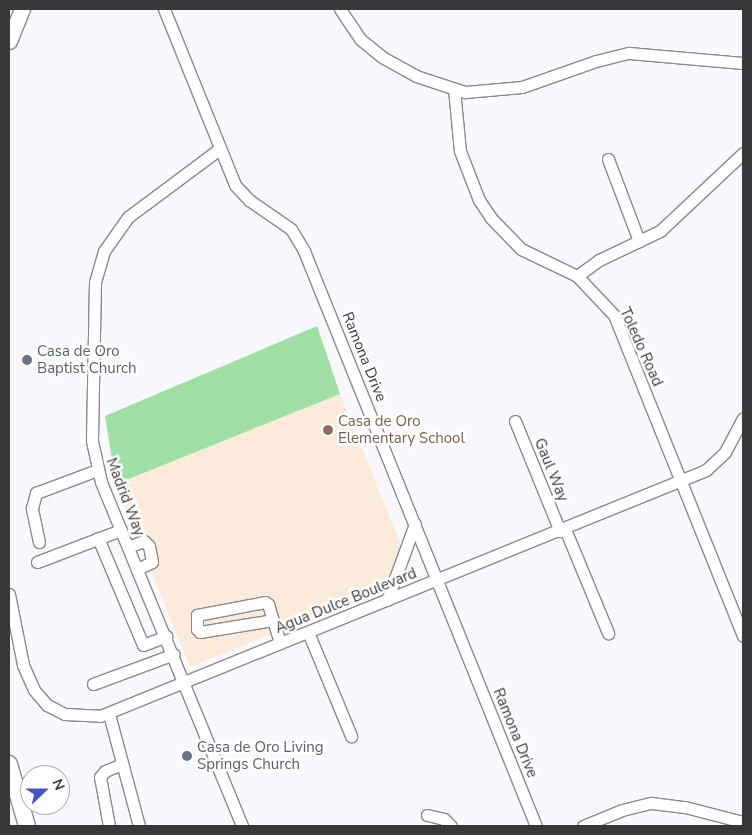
<!DOCTYPE html>
<html>
<head>
<meta charset="utf-8">
<style>
	body { margin:0 }
	#map { position:relative; width:752px; height:835px; overflow:hidden; background:#f8f8fe; font-family:"Nunito Sans",sans-serif }
	div>[style] { position:absolute }
	[style*='--x'] { left:calc(var(--x)*1px); top:calc(var(--y)*1px); width:calc(var(--w)*1px); rotate:calc(var(--a)*1deg) }
	.education>* { inset:0; background:#fcebda }
	.green>* { inset:0; background:#a0e0a5 }
	.roads { filter:drop-shadow(1px 0 #89898f) drop-shadow(-1px 0 #89898f) drop-shadow(0 1px #89898f) drop-shadow(0 -1px #89898f) }
	.minor>* { height:11px; margin:-5.5px; padding:0 5.5px; transform-origin:5.5px; border-radius:5.5px; background:#fff }
	.major>* { height:15px; margin:-7.5px; padding:0 7.5px; transform-origin:7.5px; border-radius:7.5px; background:#fff }
	.highway>* { height:16px; margin:-8px; padding:0 8px; transform-origin:8px; border-radius:8px; background:#fff }
	.dots>* { width:14px; height:14px; translate:-50% -50%; box-sizing:border-box; border:2px solid #fff; border-radius:50% }
	span { translate:-50% -50%; white-space:nowrap; text-align:center; line-height:1.15; -webkit-text-stroke:5px #fff; paint-order:stroke }
	.street-label { font-size:15px; color:#38373a }
	.worship-label { font-size:15px; color:#5b616d }
	.left { translate:0 -50%; text-align:left }
	.education-label { font-size:15px; color:#785e54 }
	.frame { position:absolute; inset:0; border:10px solid #38373a; pointer-events:none }
	.north { position:absolute; left:20px; top:765px; width:50px; height:50px; box-sizing:border-box; background:#fff; border:1px solid #afafb0; border-radius:50%; rotate:68deg; font-size:14px; font-weight:700; line-height:20px; text-align:center; color:#38373a }
	.north::after { content:''; display:block; margin:auto; width:18px; height:22px; background:#4951c6; clip-path:polygon(50% 0,100% 100%,50% 72%,0 100%) }
</style>
</head>
<body>
<div id="map">
	<div class="education">
		<i style="clip-path:polygon(340px 394px,407px 560px,401px 582px,190px 667px,116px 484px)"></i>
	</div>
	<div class="green">
		<i style="clip-path:polygon(317px 326px,340px 394px,116px 484px,105px 416px)"></i>
	</div>
	<div class="roads">
		<div class="minor">
			<i style="--x:164;--y:9;--w:190;--a:68"></i>
			<i style="--x:235;--y:185;--w:21;--a:47"></i>
			<i style="--x:249;--y:200;--w:51;--a:34.6"></i>
			<i style="--x:291;--y:229;--w:26;--a:59"></i>
			<i style="--x:304;--y:251;--w:620;--a:68.03"></i>
			<i style="--x:340;--y:9;--w:36;--a:56"></i>
			<i style="--x:360;--y:39;--w:28;--a:39"></i>
			<i style="--x:382;--y:57;--w:39;--a:29"></i>
			<i style="--x:416;--y:76;--w:52;--a:18.1"></i>
			<i style="--x:465;--y:92;--w:57;--a:-5"></i>
			<i style="--x:522;--y:87;--w:78;--a:-19.4"></i>
			<i style="--x:596;--y:61;--w:34;--a:-14"></i>
			<i style="--x:629;--y:53;--w:114;--a:5"></i>
			<i style="--x:454;--y:89;--w:62;--a:84.5"></i>
			<i style="--x:460;--y:151;--w:53;--a:68.8"></i>
			<i style="--x:479;--y:200;--w:22;--a:56"></i>
			<i style="--x:491;--y:218;--w:43;--a:45.9"></i>
			<i style="--x:521;--y:249;--w:62;--a:25.7"></i>
			<i style="--x:577;--y:276;--w:54;--a:46.5"></i>
			<i style="--x:614;--y:315;--w:346;--a:68.1"></i>
			<i style="--x:218;--y:150;--w:112;--a:143.3"></i>
			<i style="--x:128;--y:217;--w:42;--a:125.2"></i>
			<i style="--x:104;--y:251;--w:32;--a:106"></i>
			<i style="--x:95;--y:282;--w:159;--a:91.1"></i>
			<i style="--x:92;--y:441;--w:42;--a:77.6"></i>
			<i style="--x:101;--y:482;--w:372;--a:67.7"></i>
			<i style="--x:608;--y:159;--w:88;--a:69.3"></i>
			<i style="--x:577;--y:276;--w:27;--a:-36"></i>
			<i style="--x:599;--y:260;--w:68;--a:-25.4"></i>
			<i style="--x:660;--y:231;--w:114;--a:-43.2"></i>
			<i style="--x:515;--y:421;--w:119;--a:67.8"></i>
			<i style="--x:565;--y:529;--w:113;--a:67.5"></i>
			<i style="--x:98;--y:538;--w:116;--a:67.2"></i>
			<i style="--x:143;--y:645;--w:25;--a:-21"></i>
			<i style="--x:39;--y:542;--w:35;--a:-102"></i>
			<i style="--x:32;--y:508;--w:16;--a:-75"></i>
			<i style="--x:36;--y:493;--w:65;--a:-20.7"></i>
			<i style="--x:128;--y:547;--w:17;--a:-21"></i>
			<i style="--x:144;--y:541;--w:7;--a:45"></i>
			<i style="--x:149;--y:546;--w:16;--a:79"></i>
			<i style="--x:152;--y:562;--w:17;--a:155"></i>
			<i style="--x:37;--y:562;--w:90;--a:-20.9"></i>
			<i style="--x:9;--y:594;--w:72;--a:78.8"></i>
			<i style="--x:23;--y:665;--w:27;--a:66"></i>
			<i style="--x:34;--y:690;--w:20;--a:49"></i>
			<i style="--x:47;--y:705;--w:20;--a:27"></i>
			<i style="--x:65;--y:714;--w:35;--a:3"></i>
			<i style="--x:100;--y:716;--w:654;--a:-22.09"></i>
			<i style="--x:706;--y:470;--w:26;--a:-43"></i>
			<i style="--x:725;--y:452;--w:38;--a:-62"></i>
			<i style="--x:387;--y:600;--w:81;--a:-69.8"></i>
			<i style="--x:265;--y:602;--w:4;--a:34"></i>
			<i style="--x:268;--y:604;--w:17;--a:73"></i>
			<i style="--x:273;--y:620;--w:74;--a:170.7"></i>
			<i style="--x:200;--y:632;--w:4;--a:-135"></i>
			<i style="--x:197;--y:629;--w:14;--a:-90"></i>
			<i style="--x:197;--y:615;--w:69;--a:-10.8"></i>
			<i style="--x:273;--y:620;--w:24;--a:73"></i>
			<i style="--x:308;--y:632;--w:113;--a:67.5"></i>
			<i style="--x:93;--y:684;--w:86;--a:-20.3"></i>
			<i style="--x:109;--y:714;--w:116;--a:75"></i>
			<i style="--x:427;--y:815;--w:17;--a:13"></i>
			<i style="--x:444;--y:819;--w:10;--a:45"></i>
			<i style="--x:109;--y:826;--w:50;--a:-100.4"></i>
			<i style="--x:100;--y:777;--w:8;--a:-50"></i>
			<i style="--x:105;--y:771;--w:18;--a:-22"></i>
			<i style="--x:583;--y:826;--w:42;--a:-22.3"></i>
			<i style="--x:622;--y:810;--w:30;--a:-14"></i>
			<i style="--x:651;--y:803;--w:34;--a:7"></i>
			<i style="--x:685;--y:807;--w:60;--a:14.5"></i>
		</div>
		<div class="major">
			<i style="--x:9;--y:41;--w:35;--a:-68"></i>
		</div>
		<div class="highway">
			<i style="--x:9;--y:764;--w:65;--a:73.8"></i>
		</div>
	</div>
	<div class="dots">
		<i style="left:27px;top:360px;background:#6b7280"></i>
		<i style="left:328px;top:430px;background:#8d6e63"></i>
		<i style="left:187px;top:756px;background:#6b7280"></i>
	</div>
	<div class="street-label">
		<span style="left:641px;top:347px;rotate:66deg">Toledo Road</span>
		<span style="left:364px;top:357px;rotate:68deg">Ramona Drive</span>
		<span style="left:551px;top:470px;rotate:68deg">Gaul Way</span>
		<span style="left:125px;top:497px;rotate:69deg">Madrid Way</span>
		<span style="left:346px;top:601px;rotate:-22deg">Agua Dulce Boulevard</span>
		<span style="left:515px;top:733px;rotate:68deg">Ramona Drive</span>
	</div>
	<div class="worship-label">
		<span class="left" style="left:37px;top:360px">Casa de Oro<br>Baptist Church</span>
		<span class="left" style="left:197px;top:756px">Casa de Oro Living<br>Springs Church</span>
	</div>
	<div class="education-label">
		<span class="left" style="left:338px;top:430px">Casa de Oro<br>Elementary School</span>
	</div>
	<div class="frame"></div>
	<div class="north">N</div>
</div>
</body>
</html>
